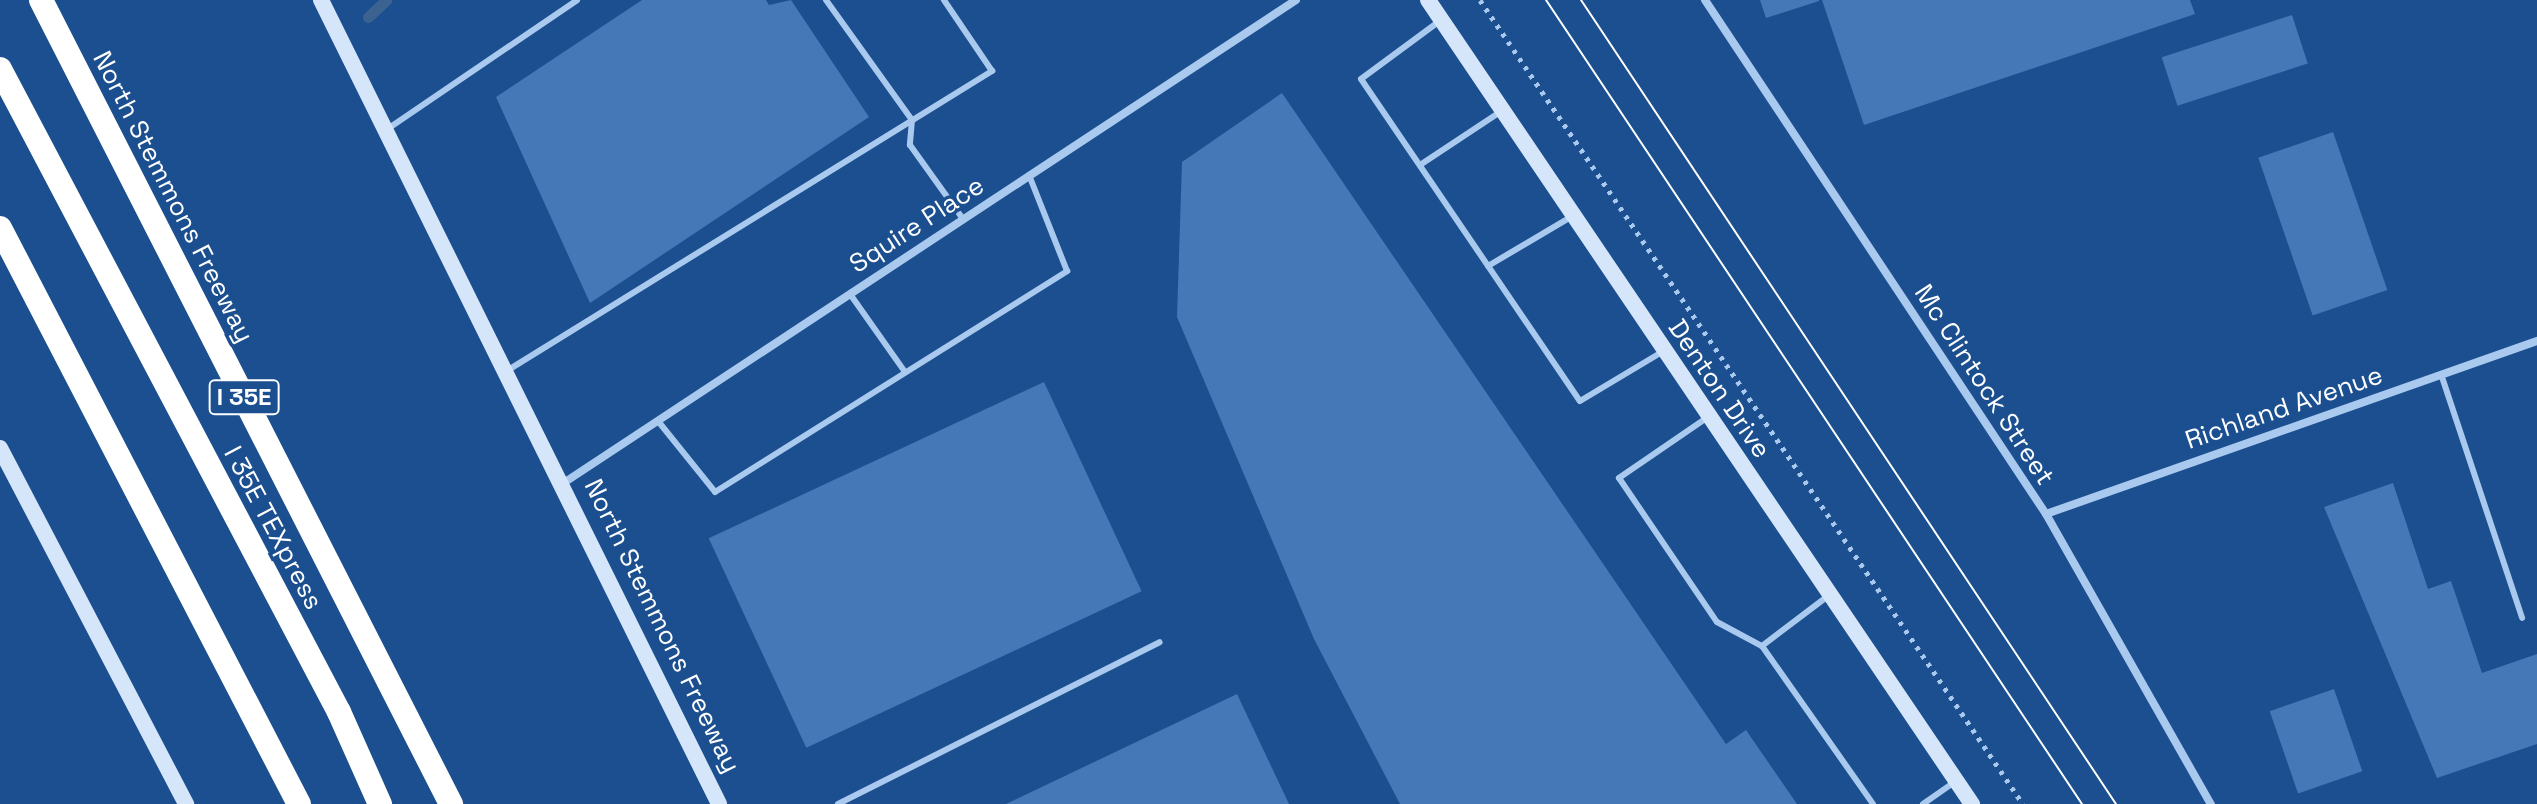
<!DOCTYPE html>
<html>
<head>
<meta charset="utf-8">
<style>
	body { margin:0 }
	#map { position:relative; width:2537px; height:804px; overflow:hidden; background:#1b4f8f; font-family:"Space Grotesk",sans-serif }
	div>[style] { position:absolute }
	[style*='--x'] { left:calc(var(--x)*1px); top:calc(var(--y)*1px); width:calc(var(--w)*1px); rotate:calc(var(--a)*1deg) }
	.stream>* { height:11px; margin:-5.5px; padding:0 5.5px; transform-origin:5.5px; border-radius:5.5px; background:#3c6290 }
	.building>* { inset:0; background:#4478b7; transform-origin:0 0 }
	.path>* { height:5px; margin-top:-2.5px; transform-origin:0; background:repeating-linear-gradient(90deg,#a9c9ee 0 4px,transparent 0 10px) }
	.lane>* { height:6px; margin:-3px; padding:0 3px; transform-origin:3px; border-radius:3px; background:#a9c9ee }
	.street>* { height:8px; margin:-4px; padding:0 4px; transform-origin:4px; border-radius:4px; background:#a9c9ee }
	.secondary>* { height:16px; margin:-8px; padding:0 8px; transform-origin:8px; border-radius:8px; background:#d6e6fa }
	.highway>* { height:24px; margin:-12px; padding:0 12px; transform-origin:12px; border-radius:12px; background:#fff }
	.tram>* { height:2px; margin:-1px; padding:0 1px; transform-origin:1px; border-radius:1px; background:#fff }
	span { translate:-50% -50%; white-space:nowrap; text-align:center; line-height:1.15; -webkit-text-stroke:7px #1b4f8f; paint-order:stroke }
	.shield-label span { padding:2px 6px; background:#1b4f8f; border:2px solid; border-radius:6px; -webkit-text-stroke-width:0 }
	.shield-label { font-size:24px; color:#fff; font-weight:700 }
	.street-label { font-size:26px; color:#fff }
</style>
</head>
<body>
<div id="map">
	<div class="stream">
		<i style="--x:368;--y:17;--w:25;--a:-43"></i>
	</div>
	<div class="building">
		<i style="clip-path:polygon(642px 0,766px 0,769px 5px,791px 0,869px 117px,590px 303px,496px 97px)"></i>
		<i style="clip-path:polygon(1760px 0,1819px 0,1819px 1px,1766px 18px)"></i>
		<i style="clip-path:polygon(1822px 0,2190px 0,2195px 14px,1864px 125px)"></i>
		<i style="left:2292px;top:15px;width:51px;height:137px;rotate:72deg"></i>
		<i style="clip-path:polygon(1282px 93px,1726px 744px,1746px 730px,1797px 804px,1400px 804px,1314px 639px,1177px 317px,1182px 162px)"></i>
		<i style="left:2333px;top:132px;width:167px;height:79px;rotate:71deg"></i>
		<i style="left:1044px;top:382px;width:231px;height:370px;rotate:65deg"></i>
		<i style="clip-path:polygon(2393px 483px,2428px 589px,2451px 581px,2482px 673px,2537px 654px,2537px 744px,2437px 778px,2324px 507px)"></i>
		<i style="left:2334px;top:689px;width:87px;height:68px;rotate:71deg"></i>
		<i style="clip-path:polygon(1237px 694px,1289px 804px,1006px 804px)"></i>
	</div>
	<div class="path">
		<i style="--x:1480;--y:0;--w:970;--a:55.97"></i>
	</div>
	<div class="lane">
		<i style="--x:826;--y:0;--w:148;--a:54.4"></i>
		<i style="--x:912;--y:120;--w:25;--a:95"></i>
		<i style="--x:910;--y:145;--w:91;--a:54.4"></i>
		<i style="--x:1441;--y:20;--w:99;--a:143.6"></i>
		<i style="--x:1361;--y:79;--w:389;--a:55.8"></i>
		<i style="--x:1580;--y:401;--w:96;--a:-30.9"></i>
		<i style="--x:386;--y:130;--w:231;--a:-34.2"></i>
		<i style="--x:1420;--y:165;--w:96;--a:-33.5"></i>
		<i style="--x:1488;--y:266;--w:96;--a:-30.6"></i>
		<i style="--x:850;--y:294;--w:95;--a:54.8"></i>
		<i style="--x:505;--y:372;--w:573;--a:-31.72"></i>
		<i style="--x:992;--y:71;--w:86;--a:-124.1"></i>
		<i style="--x:2441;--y:374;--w:257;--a:71.6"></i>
		<i style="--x:1708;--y:417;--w:108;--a:145.6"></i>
		<i style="--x:1619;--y:478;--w:174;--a:55.8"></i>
		<i style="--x:1717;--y:622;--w:51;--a:28.1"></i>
		<i style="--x:658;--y:421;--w:91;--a:51.2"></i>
		<i style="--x:715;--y:492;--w:416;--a:-32.1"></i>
		<i style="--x:1067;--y:271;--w:103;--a:-111.6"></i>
		<i style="--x:1828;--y:596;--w:83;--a:142.9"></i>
		<i style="--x:1762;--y:646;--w:193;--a:54.9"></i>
		<i style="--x:838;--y:804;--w:360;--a:-26.7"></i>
		<i style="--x:1923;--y:804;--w:40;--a:-34.9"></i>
	</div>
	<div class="street">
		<i style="--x:1705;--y:0;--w:617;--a:56.44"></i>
		<i style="--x:2046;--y:514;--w:334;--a:60.4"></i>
		<i style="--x:562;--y:484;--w:879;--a:-33.4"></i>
		<i style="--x:2046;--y:514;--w:521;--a:-19.41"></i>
	</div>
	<div class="secondary">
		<i style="--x:321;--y:0;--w:897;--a:63.66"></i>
		<i style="--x:1428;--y:0;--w:971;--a:55.92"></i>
		<i style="--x:0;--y:448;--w:402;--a:62.4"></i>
	</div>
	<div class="highway">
		<i style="--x:41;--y:0;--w:903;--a:62.98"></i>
		<i style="--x:0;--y:69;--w:727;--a:62.2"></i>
		<i style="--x:339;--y:712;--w:101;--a:66"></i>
		<i style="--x:0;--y:228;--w:649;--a:62.57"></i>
	</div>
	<div class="tram">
		<i style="--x:1546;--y:0;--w:966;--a:56.31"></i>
		<i style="--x:1581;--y:0;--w:966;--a:56.36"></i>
	</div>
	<div class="shield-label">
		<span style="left:244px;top:397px">I 35E</span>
	</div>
	<div class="street-label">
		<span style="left:173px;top:197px;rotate:63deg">North Stemmons Freeway</span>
		<span style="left:917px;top:225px;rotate:-33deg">Squire Place</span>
		<span style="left:1984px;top:385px;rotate:57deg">Mc Clintock Street</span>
		<span style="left:1719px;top:389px;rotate:56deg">Denton Drive</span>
		<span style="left:2284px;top:408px;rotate:-19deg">Richland Avenue</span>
		<span style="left:273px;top:528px;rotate:62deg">I 35E TEXpress</span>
		<span style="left:662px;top:626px;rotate:64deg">North Stemmons Freeway</span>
	</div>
</div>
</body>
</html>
